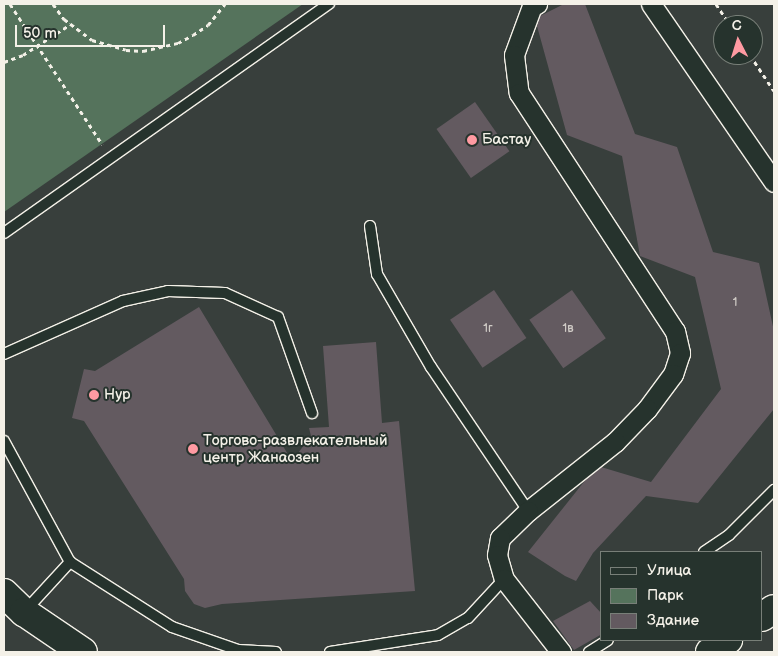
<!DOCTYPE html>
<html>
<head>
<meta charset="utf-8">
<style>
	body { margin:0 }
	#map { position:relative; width:778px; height:656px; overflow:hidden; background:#383f3c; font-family:"Balsamiq Sans",sans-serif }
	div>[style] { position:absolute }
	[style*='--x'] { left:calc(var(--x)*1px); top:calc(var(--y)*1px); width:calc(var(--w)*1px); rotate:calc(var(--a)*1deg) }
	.green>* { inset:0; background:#55735c }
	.building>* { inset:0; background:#635a60; transform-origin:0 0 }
	.path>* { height:3px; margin-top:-1.5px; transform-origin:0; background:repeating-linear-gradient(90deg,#f4f1e8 0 4px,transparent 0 8px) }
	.roads { filter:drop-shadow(1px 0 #f4f1e8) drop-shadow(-1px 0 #f4f1e8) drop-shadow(0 1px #f4f1e8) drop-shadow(0 -1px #f4f1e8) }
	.lane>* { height:10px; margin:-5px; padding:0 5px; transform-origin:5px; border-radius:5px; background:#26332d }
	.street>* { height:19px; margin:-9.5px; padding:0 9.5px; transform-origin:9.5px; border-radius:9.5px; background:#26332d }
	.secondary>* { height:28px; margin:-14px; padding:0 14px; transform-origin:14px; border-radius:14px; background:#26332d }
	.dots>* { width:14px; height:14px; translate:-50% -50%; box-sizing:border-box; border:2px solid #26332d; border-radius:50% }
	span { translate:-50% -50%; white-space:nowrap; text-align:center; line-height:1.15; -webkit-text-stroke:4px #26332d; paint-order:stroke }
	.number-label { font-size:12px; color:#d0cbc6 }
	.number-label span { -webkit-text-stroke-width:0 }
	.poi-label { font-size:15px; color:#f4f1e8 }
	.left { translate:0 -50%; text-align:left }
	.frame { position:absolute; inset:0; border:5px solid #f4f1e8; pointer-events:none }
	.legend { position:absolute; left:600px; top:551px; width:162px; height:90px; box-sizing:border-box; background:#26332d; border:1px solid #787f78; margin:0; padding:6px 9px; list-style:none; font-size:15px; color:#f4f1e8 }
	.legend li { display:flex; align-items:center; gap:10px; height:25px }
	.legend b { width:25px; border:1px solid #787f78 }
	.north { position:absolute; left:713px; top:15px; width:50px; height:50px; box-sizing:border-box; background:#26332d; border:1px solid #787f78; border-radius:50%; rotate:355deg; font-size:14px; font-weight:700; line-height:20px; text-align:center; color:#f4f1e8 }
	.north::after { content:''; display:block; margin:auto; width:18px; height:22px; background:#ff9aa2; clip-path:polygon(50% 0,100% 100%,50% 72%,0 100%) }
	.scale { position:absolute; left:15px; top:25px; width:150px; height:22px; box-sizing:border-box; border:2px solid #f4f1e8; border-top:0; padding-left:6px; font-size:15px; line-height:18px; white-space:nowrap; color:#f4f1e8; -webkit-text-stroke:4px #26332d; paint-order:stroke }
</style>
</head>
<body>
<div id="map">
	<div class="green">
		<i style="clip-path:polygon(4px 4px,303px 4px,4px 212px)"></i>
	</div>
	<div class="building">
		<i style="clip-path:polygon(564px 4px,585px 4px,635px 134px,677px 147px,713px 252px,759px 263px,774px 331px,774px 409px,698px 503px,646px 496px,593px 553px,576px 581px,565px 576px,528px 552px,587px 478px,601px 467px,651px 482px,721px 389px,695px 277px,640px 256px,622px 156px,567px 135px,537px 26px,540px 16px)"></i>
		<i style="left:475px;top:102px;width:60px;height:47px;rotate:55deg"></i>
		<i style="left:494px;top:290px;width:58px;height:53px;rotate:56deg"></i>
		<i style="left:572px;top:290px;width:59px;height:52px;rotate:55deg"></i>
		<i style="clip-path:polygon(199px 307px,292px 461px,311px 436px,309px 428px,329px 427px,323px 346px,376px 342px,382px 423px,399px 421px,415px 591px,222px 604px,205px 608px,194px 604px,185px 591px,184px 579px,84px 421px,72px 418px,84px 369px,95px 371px)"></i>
		<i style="clip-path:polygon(590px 601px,602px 614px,602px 634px,574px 650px,553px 621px)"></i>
	</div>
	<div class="path">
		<i style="--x:10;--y:4;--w:168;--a:56.7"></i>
		<i style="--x:53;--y:4;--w:19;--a:54"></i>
		<i style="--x:64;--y:19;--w:35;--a:37"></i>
		<i style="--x:92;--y:40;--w:35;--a:16"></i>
		<i style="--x:126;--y:50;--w:17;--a:3"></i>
		<i style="--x:143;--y:51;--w:36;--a:-13"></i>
		<i style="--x:178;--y:43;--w:17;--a:-28"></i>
		<i style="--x:193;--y:35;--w:18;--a:-34"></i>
		<i style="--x:208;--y:25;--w:27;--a:-51"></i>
		<i style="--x:716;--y:4;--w:25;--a:56"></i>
		<i style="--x:750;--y:55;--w:43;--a:56.3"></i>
		<i style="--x:4;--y:62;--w:20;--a:-20"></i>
		<i style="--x:23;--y:55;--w:57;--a:-32.9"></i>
	</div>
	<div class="roads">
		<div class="lane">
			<i style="--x:370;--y:226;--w:49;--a:81.7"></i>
			<i style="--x:377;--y:274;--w:108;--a:59.9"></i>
			<i style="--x:431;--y:367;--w:174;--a:56"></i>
			<i style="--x:4;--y:233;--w:398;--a:-35.2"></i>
			<i style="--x:4;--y:354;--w:130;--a:-24"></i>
			<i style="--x:123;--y:301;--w:46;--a:-12.5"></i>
			<i style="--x:168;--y:291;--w:57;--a:2"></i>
			<i style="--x:225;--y:293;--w:58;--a:24.4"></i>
			<i style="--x:278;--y:317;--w:102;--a:70.5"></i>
			<i style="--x:4;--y:441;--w:138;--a:61.4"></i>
			<i style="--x:70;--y:562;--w:121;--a:32.5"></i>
			<i style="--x:172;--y:627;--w:70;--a:19.2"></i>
			<i style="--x:238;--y:650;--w:38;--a:3"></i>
			<i style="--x:704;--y:552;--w:30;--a:-34"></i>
			<i style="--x:729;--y:535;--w:64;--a:-45"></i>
			<i style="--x:25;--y:611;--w:67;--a:-47.4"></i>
			<i style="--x:330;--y:652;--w:109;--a:-8.9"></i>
			<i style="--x:438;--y:635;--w:34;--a:-30"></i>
			<i style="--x:468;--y:618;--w:53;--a:-47.3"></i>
			<i style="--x:589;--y:652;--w:22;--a:-32"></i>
		</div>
		<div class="street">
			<i style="--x:537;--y:4;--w:5;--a:158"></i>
			<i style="--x:532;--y:6;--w:52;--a:110.2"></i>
			<i style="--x:514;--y:55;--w:38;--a:83"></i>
			<i style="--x:519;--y:93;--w:285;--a:56.8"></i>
			<i style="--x:675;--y:331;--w:23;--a:77"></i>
			<i style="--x:680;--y:353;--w:22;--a:108"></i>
			<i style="--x:673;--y:374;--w:44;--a:126.6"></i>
			<i style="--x:647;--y:409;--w:46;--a:134.1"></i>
			<i style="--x:615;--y:442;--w:111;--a:141.6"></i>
			<i style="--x:528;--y:511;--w:39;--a:136"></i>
			<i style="--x:500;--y:538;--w:17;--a:100"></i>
			<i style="--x:497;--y:555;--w:25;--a:74"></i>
			<i style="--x:504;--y:579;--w:93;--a:52"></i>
			<i style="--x:651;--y:4;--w:216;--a:55.4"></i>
		</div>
		<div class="secondary">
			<i style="--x:4;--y:593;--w:28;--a:44"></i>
			<i style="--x:24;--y:612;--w:71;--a:34.1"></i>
			<i style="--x:762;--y:617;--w:14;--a:-34"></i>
			<i style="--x:710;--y:652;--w:22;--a:-34"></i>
		</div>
	</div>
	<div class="dots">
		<i style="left:472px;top:140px;background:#ff9aa2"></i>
		<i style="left:94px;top:395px;background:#ff9aa2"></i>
		<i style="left:193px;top:449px;background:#ff9aa2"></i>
	</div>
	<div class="number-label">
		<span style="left:735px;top:303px">1</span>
		<span style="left:488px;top:329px">1г</span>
		<span style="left:568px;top:329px">1в</span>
	</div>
	<div class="poi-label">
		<span class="left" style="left:482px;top:140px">Бастау</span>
		<span class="left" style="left:104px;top:395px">Нур</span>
		<span class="left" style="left:203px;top:449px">Торгово-развлекательный<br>центр Жанаозен</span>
	</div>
	<div class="frame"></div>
	<ul class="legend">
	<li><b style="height:6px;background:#26332d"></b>Улица</li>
	<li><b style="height:14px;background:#55735c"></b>Парк</li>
	<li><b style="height:14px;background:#635a60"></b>Здание</li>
	</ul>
	<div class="north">С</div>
	<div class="scale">50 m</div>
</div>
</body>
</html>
